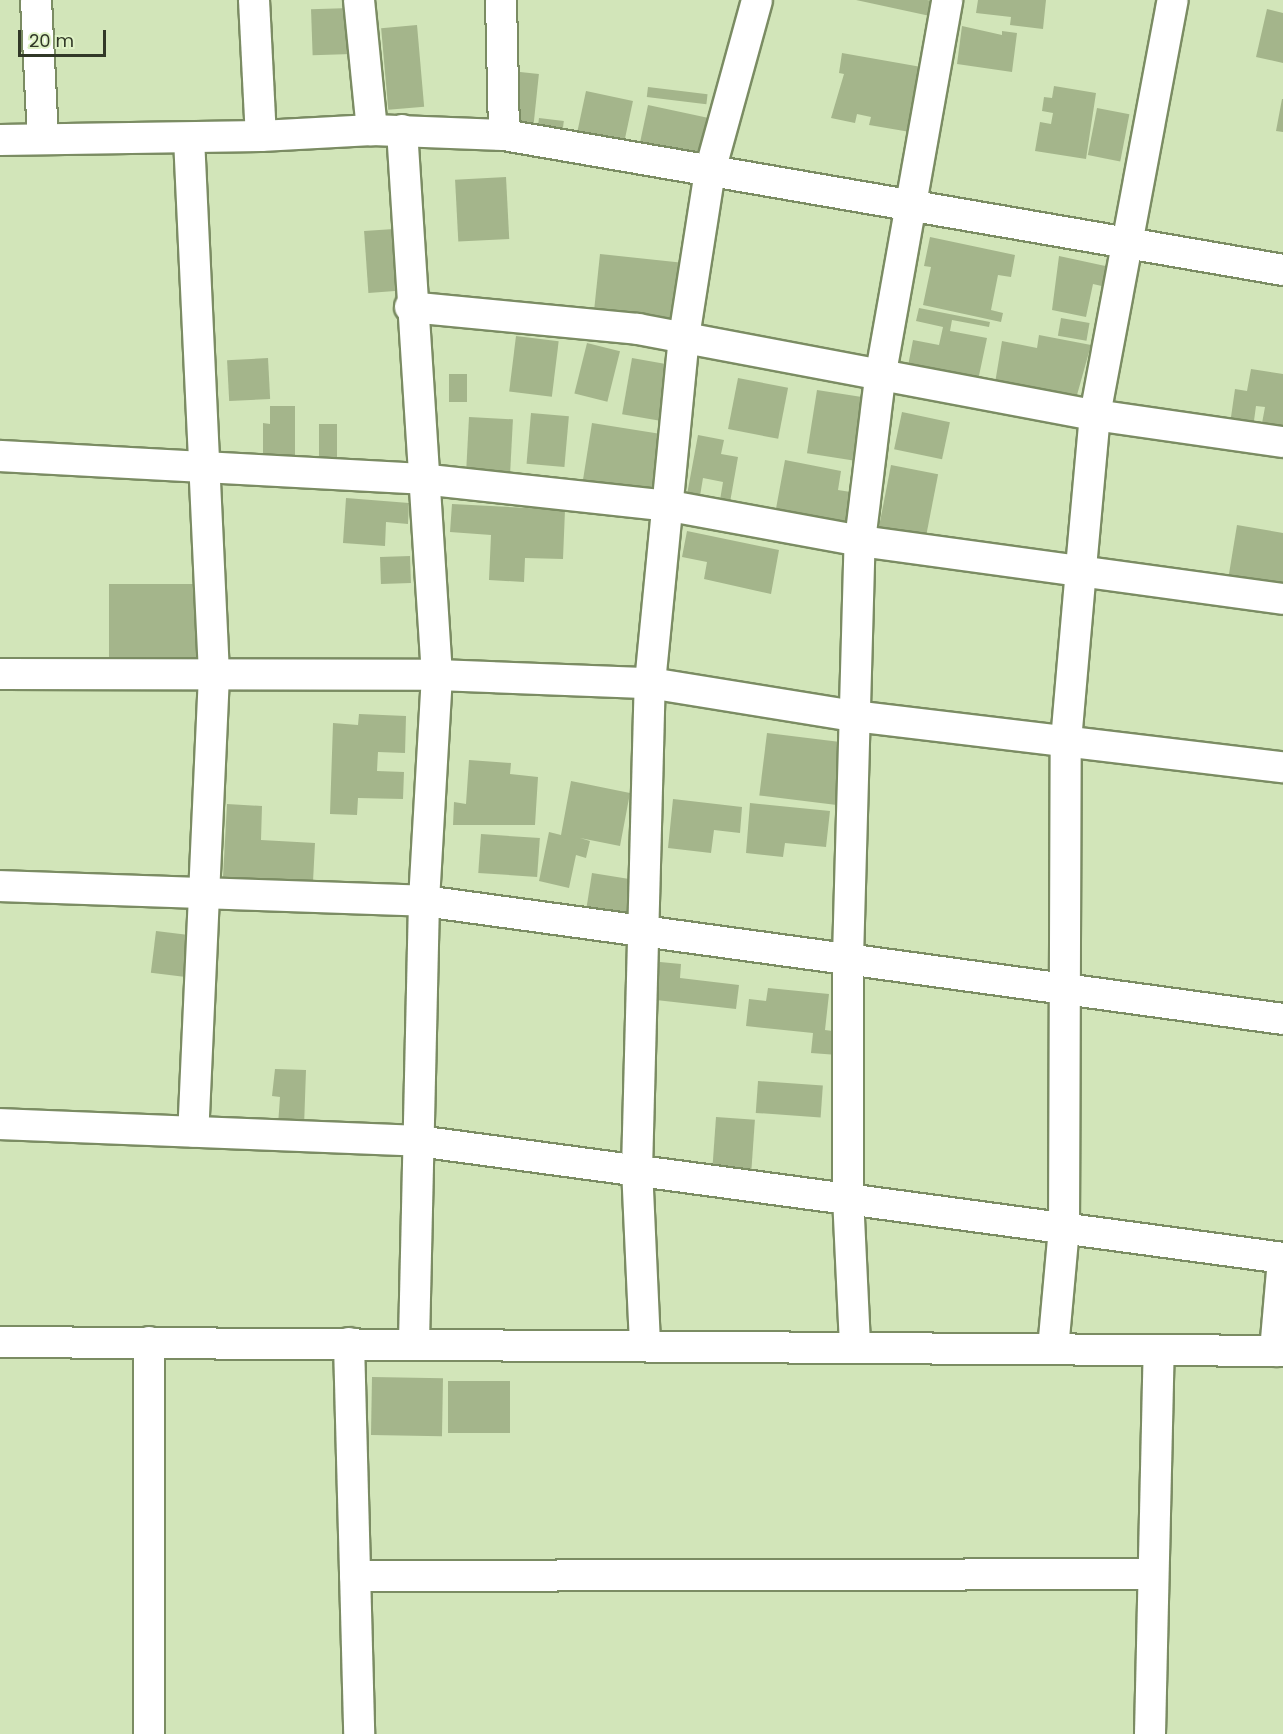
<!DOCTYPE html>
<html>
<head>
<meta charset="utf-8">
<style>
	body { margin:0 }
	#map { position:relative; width:1283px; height:1734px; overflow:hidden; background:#d2e5b9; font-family:Poppins,sans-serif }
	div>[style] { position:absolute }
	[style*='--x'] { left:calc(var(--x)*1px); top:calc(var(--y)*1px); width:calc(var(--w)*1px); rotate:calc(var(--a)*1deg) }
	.building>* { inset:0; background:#a4b58b; transform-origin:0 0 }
	.roads { filter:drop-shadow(2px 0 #7b8c63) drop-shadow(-2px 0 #7b8c63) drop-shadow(0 2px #7b8c63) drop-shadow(0 -2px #7b8c63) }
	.minor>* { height:30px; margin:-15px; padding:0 15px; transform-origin:15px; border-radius:15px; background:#fff }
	span { translate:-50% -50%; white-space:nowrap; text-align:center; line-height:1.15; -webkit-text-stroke:4.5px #dff2c6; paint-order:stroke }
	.scale { position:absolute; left:18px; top:30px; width:88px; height:27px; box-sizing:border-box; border:3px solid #313827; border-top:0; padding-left:8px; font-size:18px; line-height:21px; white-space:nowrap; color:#313827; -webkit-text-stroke:4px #dff2c6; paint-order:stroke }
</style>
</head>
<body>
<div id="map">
	<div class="building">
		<i style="clip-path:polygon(856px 0,927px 0,933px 1px,930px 16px)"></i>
		<i style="clip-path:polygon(978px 0,1046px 0,1043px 29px,1010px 25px,1011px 17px,976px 13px)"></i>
		<i style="left:350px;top:8px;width:46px;height:39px;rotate:88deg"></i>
		<i style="clip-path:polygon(1267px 9px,1283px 13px,1283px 63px,1256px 57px)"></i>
		<i style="left:417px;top:25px;width:82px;height:36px;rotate:85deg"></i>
		<i style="clip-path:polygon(962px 26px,1002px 35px,1002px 31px,1017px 33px,1012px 72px,957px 64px)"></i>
		<i style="clip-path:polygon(842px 53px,927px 68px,916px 133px,869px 125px,871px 117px,857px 114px,855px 123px,831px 118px,844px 74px,839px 73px)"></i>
		<i style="left:520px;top:72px;width:19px;height:59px;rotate:6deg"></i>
		<i style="clip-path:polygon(1054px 86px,1096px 93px,1086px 159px,1035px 151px,1040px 122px,1051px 124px,1053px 113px,1042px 111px,1044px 97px,1052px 98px)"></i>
		<i style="left:648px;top:87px;width:60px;height:10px;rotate:7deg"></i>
		<i style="left:586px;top:91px;width:48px;height:50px;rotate:12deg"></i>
		<i style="clip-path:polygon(1282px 99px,1283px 99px,1283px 132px,1276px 131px)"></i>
		<i style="left:648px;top:105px;width:68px;height:44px;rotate:12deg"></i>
		<i style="left:1097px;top:108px;width:33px;height:48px;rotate:11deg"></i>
		<i style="left:539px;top:118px;width:25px;height:17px;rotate:7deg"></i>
		<i style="left:506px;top:177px;width:62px;height:51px;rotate:87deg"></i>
		<i style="left:394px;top:229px;width:62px;height:30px;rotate:86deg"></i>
		<i style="clip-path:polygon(930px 237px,1015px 255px,1011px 277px,998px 275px,991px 310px,1003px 313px,1001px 322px,923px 305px,931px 267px,924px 266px)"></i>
		<i style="left:600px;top:254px;width:85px;height:63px;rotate:6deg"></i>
		<i style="clip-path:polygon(1059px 256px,1110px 267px,1106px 287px,1093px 284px,1086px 317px,1052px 310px)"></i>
		<i style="clip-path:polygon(919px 308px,990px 322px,989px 327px,952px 320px,950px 331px,987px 338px,977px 385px,907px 371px,913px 340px,939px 345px,943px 327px,916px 321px)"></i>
		<i style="left:1061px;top:318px;width:29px;height:18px;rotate:10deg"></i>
		<i style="clip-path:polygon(1039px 335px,1091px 345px,1077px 395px,1070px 393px,1067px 408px,993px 395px,1002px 341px,1037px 348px)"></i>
		<i style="left:516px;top:336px;width:43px;height:56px;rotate:7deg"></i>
		<i style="left:587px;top:343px;width:34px;height:52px;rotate:14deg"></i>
		<i style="left:268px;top:358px;width:41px;height:41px;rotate:87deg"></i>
		<i style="left:632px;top:358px;width:40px;height:57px;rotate:10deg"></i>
		<i style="clip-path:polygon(1251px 369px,1283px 374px,1283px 437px,1260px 434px,1265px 407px,1256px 406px,1253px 428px,1230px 424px,1235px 389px,1247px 391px)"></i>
		<i style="left:449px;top:374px;width:18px;height:28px"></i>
		<i style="left:738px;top:378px;width:51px;height:52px;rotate:11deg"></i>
		<i style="left:817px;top:390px;width:47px;height:64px;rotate:9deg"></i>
		<i style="clip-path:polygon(270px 406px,295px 406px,295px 459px,263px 459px,263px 423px,270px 424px)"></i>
		<i style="left:902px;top:412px;width:49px;height:38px;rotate:12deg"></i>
		<i style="left:531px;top:413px;width:38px;height:51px;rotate:5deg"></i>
		<i style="left:469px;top:417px;width:44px;height:59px;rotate:3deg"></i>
		<i style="left:592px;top:423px;width:73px;height:59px;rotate:9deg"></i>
		<i style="left:319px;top:424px;width:18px;height:36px"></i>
		<i style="clip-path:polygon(698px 435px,724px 440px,721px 454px,738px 457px,729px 508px,719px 506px,723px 482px,703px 478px,699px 502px,686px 500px)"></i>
		<i style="clip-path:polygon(785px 460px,841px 471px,838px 490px,857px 493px,850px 529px,775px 514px)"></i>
		<i style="left:891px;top:465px;width:48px;height:67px;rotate:11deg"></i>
		<i style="clip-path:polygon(346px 498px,409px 503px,408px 524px,386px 522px,385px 546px,343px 543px)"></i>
		<i style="clip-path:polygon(452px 504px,565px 510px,563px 559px,525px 558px,524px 582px,489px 580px,491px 535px,450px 532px)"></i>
		<i style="clip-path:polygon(1237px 525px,1283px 533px,1283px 589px,1228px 580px)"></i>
		<i style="clip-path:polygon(687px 531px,779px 550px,771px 594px,704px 579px,707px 562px,682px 557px)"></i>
		<i style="left:410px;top:556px;width:27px;height:30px;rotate:88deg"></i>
		<i style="left:109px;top:584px;width:88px;height:85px"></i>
		<i style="clip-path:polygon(359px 714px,406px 716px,405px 753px,378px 752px,377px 771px,404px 772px,403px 799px,358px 798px,357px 815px,330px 814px,333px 723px,358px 725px)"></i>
		<i style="left:767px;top:733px;width:82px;height:63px;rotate:7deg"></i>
		<i style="clip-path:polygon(469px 760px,511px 763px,510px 774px,538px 777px,535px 825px,453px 825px,454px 802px,466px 804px)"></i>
		<i style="clip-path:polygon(571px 781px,630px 793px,620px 846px,580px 838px,590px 841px,586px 858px,576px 855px,569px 888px,539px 881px,549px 832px,561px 835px)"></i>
		<i style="clip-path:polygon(673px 799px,742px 807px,740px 833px,714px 830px,711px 853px,668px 848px)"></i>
		<i style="clip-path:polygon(750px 803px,830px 811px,826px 847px,785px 843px,783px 857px,746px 853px)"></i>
		<i style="clip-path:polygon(227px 804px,262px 806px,261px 840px,315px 843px,313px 882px,223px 877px)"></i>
		<i style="left:481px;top:834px;width:59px;height:39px;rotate:4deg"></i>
		<i style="left:592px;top:873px;width:44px;height:45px;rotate:9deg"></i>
		<i style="left:156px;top:931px;width:33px;height:42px;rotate:7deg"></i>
		<i style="clip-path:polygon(660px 962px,681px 964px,680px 978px,739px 985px,736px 1009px,656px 1000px)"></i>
		<i style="clip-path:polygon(768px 988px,829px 994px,825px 1030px,840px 1032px,838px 1055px,811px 1053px,813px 1033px,746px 1026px,749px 999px,766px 1001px)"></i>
		<i style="clip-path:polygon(275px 1069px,306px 1070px,304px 1127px,278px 1125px,280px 1097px,272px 1096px)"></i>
		<i style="left:758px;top:1081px;width:65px;height:32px;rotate:4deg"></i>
		<i style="left:716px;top:1117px;width:39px;height:56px;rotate:4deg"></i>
		<i style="left:372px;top:1377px;width:71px;height:58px;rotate:1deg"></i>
		<i style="left:448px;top:1381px;width:62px;height:52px"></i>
	</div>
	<div class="roads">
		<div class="minor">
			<i style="--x:36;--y:0;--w:139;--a:87.1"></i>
			<i style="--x:254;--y:0;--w:136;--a:87.1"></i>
			<i style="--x:359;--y:0;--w:131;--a:84.3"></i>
			<i style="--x:501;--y:0;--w:135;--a:88.7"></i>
			<i style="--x:402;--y:130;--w:546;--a:86.33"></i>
			<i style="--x:437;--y:675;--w:226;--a:93.3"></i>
			<i style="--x:424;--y:901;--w:442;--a:91.3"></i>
			<i style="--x:189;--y:138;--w:538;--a:87.33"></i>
			<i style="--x:214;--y:675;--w:457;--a:92.6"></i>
			<i style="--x:0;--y:140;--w:261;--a:-0.9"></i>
			<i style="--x:261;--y:136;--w:111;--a:-3.1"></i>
			<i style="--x:372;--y:130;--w:132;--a:2.2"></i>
			<i style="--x:504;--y:135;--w:791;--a:9.83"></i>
			<i style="--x:410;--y:307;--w:229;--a:5.5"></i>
			<i style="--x:638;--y:329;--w:465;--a:10.7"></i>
			<i style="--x:1095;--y:415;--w:190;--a:8.2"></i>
			<i style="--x:0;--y:456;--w:422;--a:3.1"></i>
			<i style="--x:421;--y:479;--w:250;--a:6.2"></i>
			<i style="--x:670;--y:506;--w:193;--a:10.4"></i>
			<i style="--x:860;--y:541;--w:427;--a:7.8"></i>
			<i style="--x:0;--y:674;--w:437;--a:0.1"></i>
			<i style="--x:437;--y:675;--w:213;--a:2.2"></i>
			<i style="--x:650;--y:683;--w:206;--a:9.2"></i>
			<i style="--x:853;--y:716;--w:433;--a:6.8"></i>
			<i style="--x:0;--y:886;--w:424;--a:2"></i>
			<i style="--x:424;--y:901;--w:867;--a:7.82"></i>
			<i style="--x:0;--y:1124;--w:418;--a:2.3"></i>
			<i style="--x:418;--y:1141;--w:873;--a:7.7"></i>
			<i style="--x:0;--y:1342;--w:1283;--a:0.4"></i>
			<i style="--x:349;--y:1343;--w:391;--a:88.5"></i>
			<i style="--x:645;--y:1344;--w:174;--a:-92.6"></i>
			<i style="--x:637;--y:1170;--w:487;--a:-88.5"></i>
			<i style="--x:650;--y:683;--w:348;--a:-84.4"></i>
			<i style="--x:684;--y:337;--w:168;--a:-81.1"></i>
			<i style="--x:710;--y:171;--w:177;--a:-74.6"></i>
			<i style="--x:855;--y:1345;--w:148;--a:-92.7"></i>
			<i style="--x:848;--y:1197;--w:239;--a:-90"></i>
			<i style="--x:848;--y:958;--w:417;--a:-88.4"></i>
			<i style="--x:860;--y:541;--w:164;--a:-83"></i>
			<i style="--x:880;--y:378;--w:384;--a:-79.9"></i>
			<i style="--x:1053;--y:1349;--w:121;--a:-84.8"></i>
			<i style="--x:1064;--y:1229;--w:488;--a:-89.8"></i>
			<i style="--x:1066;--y:741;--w:174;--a:-85"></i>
			<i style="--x:1081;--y:568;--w:154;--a:-84.8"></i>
			<i style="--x:1095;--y:415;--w:422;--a:-79.4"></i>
			<i style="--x:1275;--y:1351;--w:92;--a:-85"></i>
			<i style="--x:355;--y:1576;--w:798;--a:-0.14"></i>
			<i style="--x:149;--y:1734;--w:392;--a:-90"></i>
			<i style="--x:1150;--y:1734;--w:383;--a:-88.7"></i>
		</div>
	</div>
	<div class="scale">20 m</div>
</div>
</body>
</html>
